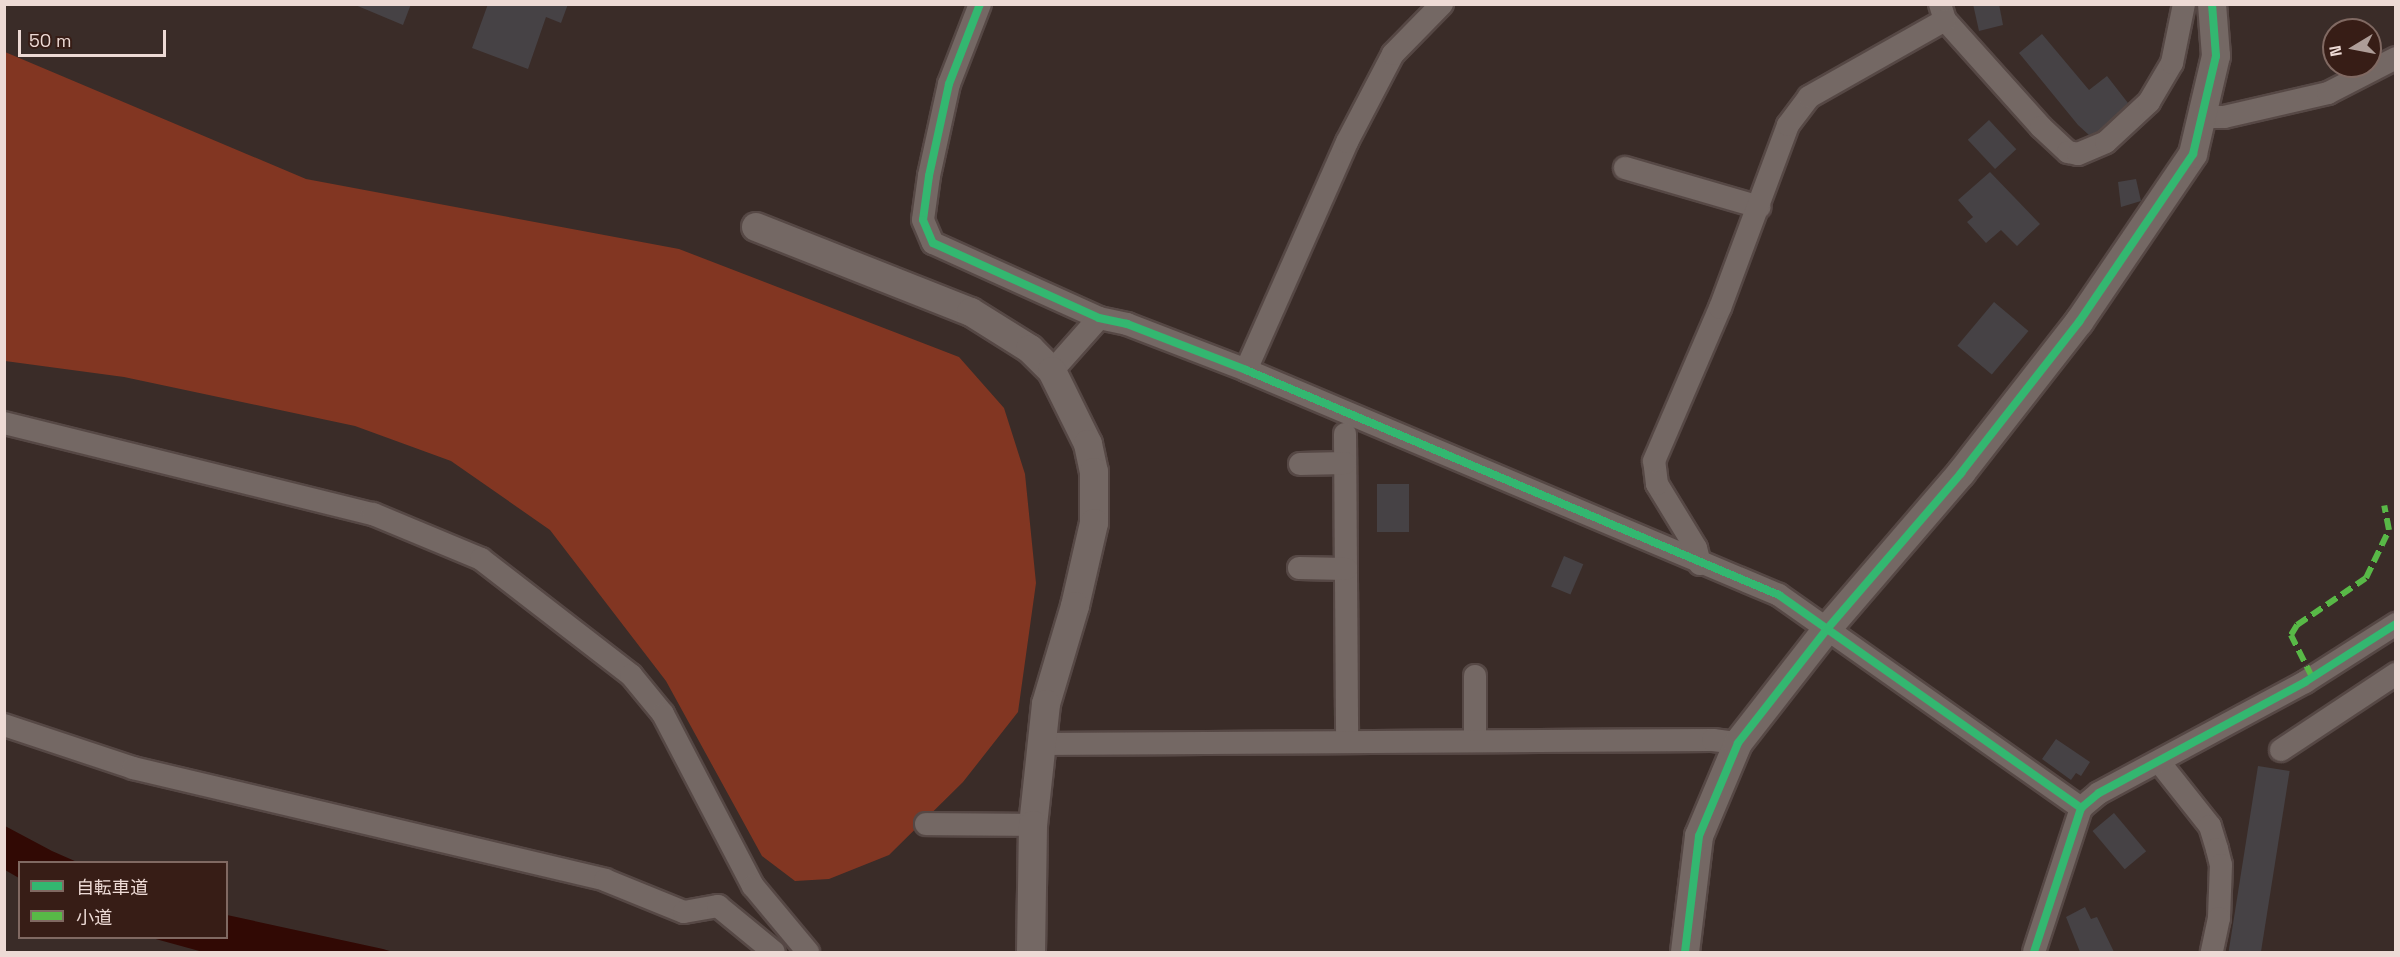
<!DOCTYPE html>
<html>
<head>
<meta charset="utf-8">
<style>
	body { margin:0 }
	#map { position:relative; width:2400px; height:957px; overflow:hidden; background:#3a2c28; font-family:"Space Grotesk","Noto Sans JP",sans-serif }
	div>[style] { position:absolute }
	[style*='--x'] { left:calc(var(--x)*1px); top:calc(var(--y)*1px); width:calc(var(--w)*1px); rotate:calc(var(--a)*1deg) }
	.forest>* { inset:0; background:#823622 }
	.water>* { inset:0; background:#310904 }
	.building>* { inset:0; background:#464245; transform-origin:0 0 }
	.roads { filter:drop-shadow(2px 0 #564845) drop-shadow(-2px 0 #564845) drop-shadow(0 2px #564845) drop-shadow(0 -2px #564845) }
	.minor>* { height:22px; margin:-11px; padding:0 11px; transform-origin:11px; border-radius:11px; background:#746864 }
	.tertiary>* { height:28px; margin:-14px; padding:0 14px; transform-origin:14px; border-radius:14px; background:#746864 }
	.quiet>* { height:6px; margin-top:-3px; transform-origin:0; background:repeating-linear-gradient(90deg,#58b947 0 12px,transparent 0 18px) }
	.cycleway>* { height:8px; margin:-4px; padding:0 4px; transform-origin:4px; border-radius:4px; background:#33b770 }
	span { translate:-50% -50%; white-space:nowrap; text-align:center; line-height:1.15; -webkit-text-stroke:6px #371d16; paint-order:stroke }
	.frame { position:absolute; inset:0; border:6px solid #eddad5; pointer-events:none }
	.legend { position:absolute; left:18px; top:861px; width:210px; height:78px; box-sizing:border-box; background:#371d16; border:2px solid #806962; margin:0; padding:8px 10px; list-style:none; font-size:18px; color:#eddad5 }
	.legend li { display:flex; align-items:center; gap:12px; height:30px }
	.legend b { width:30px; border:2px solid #806962 }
	.north { position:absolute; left:2322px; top:18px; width:60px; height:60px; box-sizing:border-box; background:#371d16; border:2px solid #806962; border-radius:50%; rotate:260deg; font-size:16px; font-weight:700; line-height:24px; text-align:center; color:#eddad5 }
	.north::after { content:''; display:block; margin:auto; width:21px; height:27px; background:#ae9d98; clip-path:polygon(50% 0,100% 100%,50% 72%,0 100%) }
	.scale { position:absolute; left:18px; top:30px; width:148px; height:27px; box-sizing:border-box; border:3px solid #eddad5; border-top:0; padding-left:8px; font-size:18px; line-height:21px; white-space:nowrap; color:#eddad5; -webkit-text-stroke:4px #371d16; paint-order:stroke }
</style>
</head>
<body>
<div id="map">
	<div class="forest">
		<i style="clip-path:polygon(5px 52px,306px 179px,679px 249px,959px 357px,1004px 408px,1025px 474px,1036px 583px,1018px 712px,963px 782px,889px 855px,829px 879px,795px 881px,762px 856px,666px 681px,550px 530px,451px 461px,355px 426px,124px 377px,5px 361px)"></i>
	</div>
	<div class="water">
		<i style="clip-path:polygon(5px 826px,52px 851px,77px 862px,20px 862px,19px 878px,5px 870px)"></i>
		<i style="clip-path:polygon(227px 915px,383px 949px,393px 952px,203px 952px,152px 938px,226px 938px)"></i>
	</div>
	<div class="building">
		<i style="clip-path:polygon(353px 4px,411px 4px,403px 25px)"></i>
		<i style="clip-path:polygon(488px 4px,568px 4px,561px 23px,546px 17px,528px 69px,472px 48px)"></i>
		<i style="clip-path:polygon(1973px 4px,1999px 4px,2003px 25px,1979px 31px)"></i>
		<i style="clip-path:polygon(2042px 34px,2089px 90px,2107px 76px,2128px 103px,2099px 131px,2089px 135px,2078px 125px,2019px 53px)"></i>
		<i style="left:1989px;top:120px;width:40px;height:29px;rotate:47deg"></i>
		<i style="clip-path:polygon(1990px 172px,2040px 224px,2017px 246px,2001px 230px,1986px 243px,1967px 222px,1973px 217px,1958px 200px)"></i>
		<i style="clip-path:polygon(2136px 179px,2141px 201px,2121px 207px,2118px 182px)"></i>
		<i style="left:1994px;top:302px;width:45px;height:57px;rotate:40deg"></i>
		<i style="left:1377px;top:484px;width:32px;height:48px"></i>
		<i style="left:1564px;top:556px;width:21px;height:33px;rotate:23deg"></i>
		<i style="clip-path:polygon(2056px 739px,2090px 762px,2081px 776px,2076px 773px,2071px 780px,2042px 759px)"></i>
		<i style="left:2258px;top:766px;width:32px;height:189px;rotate:9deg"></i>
		<i style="left:2114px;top:813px;width:50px;height:28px;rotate:50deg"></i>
		<i style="clip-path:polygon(2085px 907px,2091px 919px,2097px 917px,2114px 952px,2080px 952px,2066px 917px)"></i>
	</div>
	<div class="roads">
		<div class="minor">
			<i style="--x:980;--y:4;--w:86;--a:111.2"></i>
			<i style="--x:949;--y:84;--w:94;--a:102.3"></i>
			<i style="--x:929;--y:176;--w:44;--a:97.8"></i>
			<i style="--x:923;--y:220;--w:25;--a:67"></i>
			<i style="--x:933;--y:243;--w:182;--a:24.3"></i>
			<i style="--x:1099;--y:318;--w:29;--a:12"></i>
			<i style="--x:1127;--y:324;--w:128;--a:21.1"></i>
			<i style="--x:1246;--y:370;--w:579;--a:22.89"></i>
			<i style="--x:1779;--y:595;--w:370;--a:35.2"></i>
			<i style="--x:1940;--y:4;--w:17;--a:73"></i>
			<i style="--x:1945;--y:20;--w:144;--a:48.1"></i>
			<i style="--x:2041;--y:127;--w:37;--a:43"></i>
			<i style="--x:2068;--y:152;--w:10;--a:11"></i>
			<i style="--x:2078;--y:154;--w:30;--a:-23"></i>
			<i style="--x:2106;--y:142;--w:59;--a:-42.9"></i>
			<i style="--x:2149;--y:102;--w:45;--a:-59.5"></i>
			<i style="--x:2172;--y:63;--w:60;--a:-78.5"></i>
			<i style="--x:2204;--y:117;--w:20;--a:0"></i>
			<i style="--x:2224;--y:117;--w:107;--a:-13"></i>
			<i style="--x:2328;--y:93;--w:76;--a:-27.2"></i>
			<i style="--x:1625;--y:168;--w:140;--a:16.2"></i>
			<i style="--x:1246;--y:370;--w:249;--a:-66.1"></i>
			<i style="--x:1347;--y:142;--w:99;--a:-62.4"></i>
			<i style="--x:1393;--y:54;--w:70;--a:-45.6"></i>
			<i style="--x:1052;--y:371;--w:71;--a:-48.4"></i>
			<i style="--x:4;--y:423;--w:380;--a:13.9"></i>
			<i style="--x:373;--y:514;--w:117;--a:22.6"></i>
			<i style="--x:481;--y:559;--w:190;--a:37.7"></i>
			<i style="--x:631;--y:675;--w:50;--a:50.6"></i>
			<i style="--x:663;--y:714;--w:194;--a:62.4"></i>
			<i style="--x:753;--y:886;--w:86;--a:50.2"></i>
			<i style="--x:1345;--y:434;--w:307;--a:89.6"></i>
			<i style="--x:1300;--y:464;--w:45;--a:-1.3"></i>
			<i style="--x:1700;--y:564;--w:16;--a:-104"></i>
			<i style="--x:1696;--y:548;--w:75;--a:-121.4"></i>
			<i style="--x:1657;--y:484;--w:23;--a:-97"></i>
			<i style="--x:1654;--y:461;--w:167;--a:-66.7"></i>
			<i style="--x:1720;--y:308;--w:195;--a:-69.6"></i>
			<i style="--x:1788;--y:125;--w:35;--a:-53"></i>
			<i style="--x:1809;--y:97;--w:156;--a:-29.5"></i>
			<i style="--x:1299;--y:568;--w:47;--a:1.2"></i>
			<i style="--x:1475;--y:676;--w:65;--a:90"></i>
			<i style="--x:4;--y:725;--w:136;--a:18.4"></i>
			<i style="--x:133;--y:768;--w:485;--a:13.3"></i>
			<i style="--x:605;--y:880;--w:85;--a:22.1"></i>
			<i style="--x:684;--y:912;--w:35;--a:-10"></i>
			<i style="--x:718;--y:906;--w:72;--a:39.4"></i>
			<i style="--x:1040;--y:744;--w:673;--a:-0.34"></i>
			<i style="--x:1713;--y:740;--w:25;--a:7"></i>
			<i style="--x:2281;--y:750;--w:138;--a:-33.5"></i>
			<i style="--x:2160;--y:763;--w:80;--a:51.6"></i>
			<i style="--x:2210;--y:826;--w:24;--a:73"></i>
			<i style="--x:2217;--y:849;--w:16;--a:76"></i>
			<i style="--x:2221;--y:865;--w:53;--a:92.2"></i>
			<i style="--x:2219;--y:918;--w:35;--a:102"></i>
			<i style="--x:926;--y:824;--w:107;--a:0.5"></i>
			<i style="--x:2034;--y:952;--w:151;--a:-71.9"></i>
			<i style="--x:2081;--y:808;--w:23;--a:-40"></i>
			<i style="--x:2099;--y:793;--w:234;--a:-28.3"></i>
			<i style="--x:2305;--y:682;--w:108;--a:-32.5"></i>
		</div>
		<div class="tertiary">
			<i style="--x:756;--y:227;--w:231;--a:21.6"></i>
			<i style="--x:971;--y:312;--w:70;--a:32.1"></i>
			<i style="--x:1030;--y:349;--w:31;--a:45"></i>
			<i style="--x:1052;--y:371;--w:81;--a:63.7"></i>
			<i style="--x:1088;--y:444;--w:29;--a:78"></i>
			<i style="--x:1094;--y:472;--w:51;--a:90"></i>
			<i style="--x:1094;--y:523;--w:85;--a:102.9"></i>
			<i style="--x:1075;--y:606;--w:102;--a:106.5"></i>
			<i style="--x:1046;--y:704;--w:122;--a:96.1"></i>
			<i style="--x:1033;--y:825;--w:127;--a:90.9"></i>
			<i style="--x:1685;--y:952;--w:117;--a:-83.1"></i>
			<i style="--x:1699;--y:836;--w:101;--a:-67.2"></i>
			<i style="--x:1738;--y:743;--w:145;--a:-52"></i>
			<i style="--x:1827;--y:629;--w:206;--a:-49.3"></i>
			<i style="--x:1961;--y:473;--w:192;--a:-52"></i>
			<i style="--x:2079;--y:322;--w:203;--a:-55.8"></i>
			<i style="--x:2193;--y:154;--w:101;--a:-76.8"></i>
			<i style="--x:2216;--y:56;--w:52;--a:-94.4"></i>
		</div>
	</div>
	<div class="quiet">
		<i style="--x:2312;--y:677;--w:47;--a:-116.6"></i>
		<i style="--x:2291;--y:635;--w:12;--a:-59"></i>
		<i style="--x:2297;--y:625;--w:83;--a:-34.3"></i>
		<i style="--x:2366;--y:578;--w:53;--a:-64.4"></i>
		<i style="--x:2389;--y:530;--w:25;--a:-101"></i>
	</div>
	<div class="cycleway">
		<i style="--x:980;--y:4;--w:86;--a:111.2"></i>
		<i style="--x:949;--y:84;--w:94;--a:102.3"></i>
		<i style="--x:929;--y:176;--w:44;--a:97.8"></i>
		<i style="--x:923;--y:220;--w:25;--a:67"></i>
		<i style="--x:933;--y:243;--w:182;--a:24.3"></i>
		<i style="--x:1099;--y:318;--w:29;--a:12"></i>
		<i style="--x:1127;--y:324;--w:128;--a:21.1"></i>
		<i style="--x:1246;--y:370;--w:579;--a:22.89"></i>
		<i style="--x:1779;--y:595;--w:370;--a:35.2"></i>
		<i style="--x:1685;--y:952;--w:117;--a:-83.1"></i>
		<i style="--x:1699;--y:836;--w:101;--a:-67.2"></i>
		<i style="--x:1738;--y:743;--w:145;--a:-52"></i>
		<i style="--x:1827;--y:629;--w:206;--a:-49.3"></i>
		<i style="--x:1961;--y:473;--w:192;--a:-52"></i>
		<i style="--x:2079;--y:322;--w:203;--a:-55.8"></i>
		<i style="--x:2193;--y:154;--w:101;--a:-76.8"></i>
		<i style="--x:2216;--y:56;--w:52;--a:-94.4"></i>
		<i style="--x:2034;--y:952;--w:151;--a:-71.9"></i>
		<i style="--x:2081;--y:808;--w:23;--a:-40"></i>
		<i style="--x:2099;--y:793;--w:234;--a:-28.3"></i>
		<i style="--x:2305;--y:682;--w:108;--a:-32.5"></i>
	</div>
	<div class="frame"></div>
	<ul class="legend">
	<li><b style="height:8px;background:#33b770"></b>自転車道</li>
	<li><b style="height:8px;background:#58b947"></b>小道</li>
	</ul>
	<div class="north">N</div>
	<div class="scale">50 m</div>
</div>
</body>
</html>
